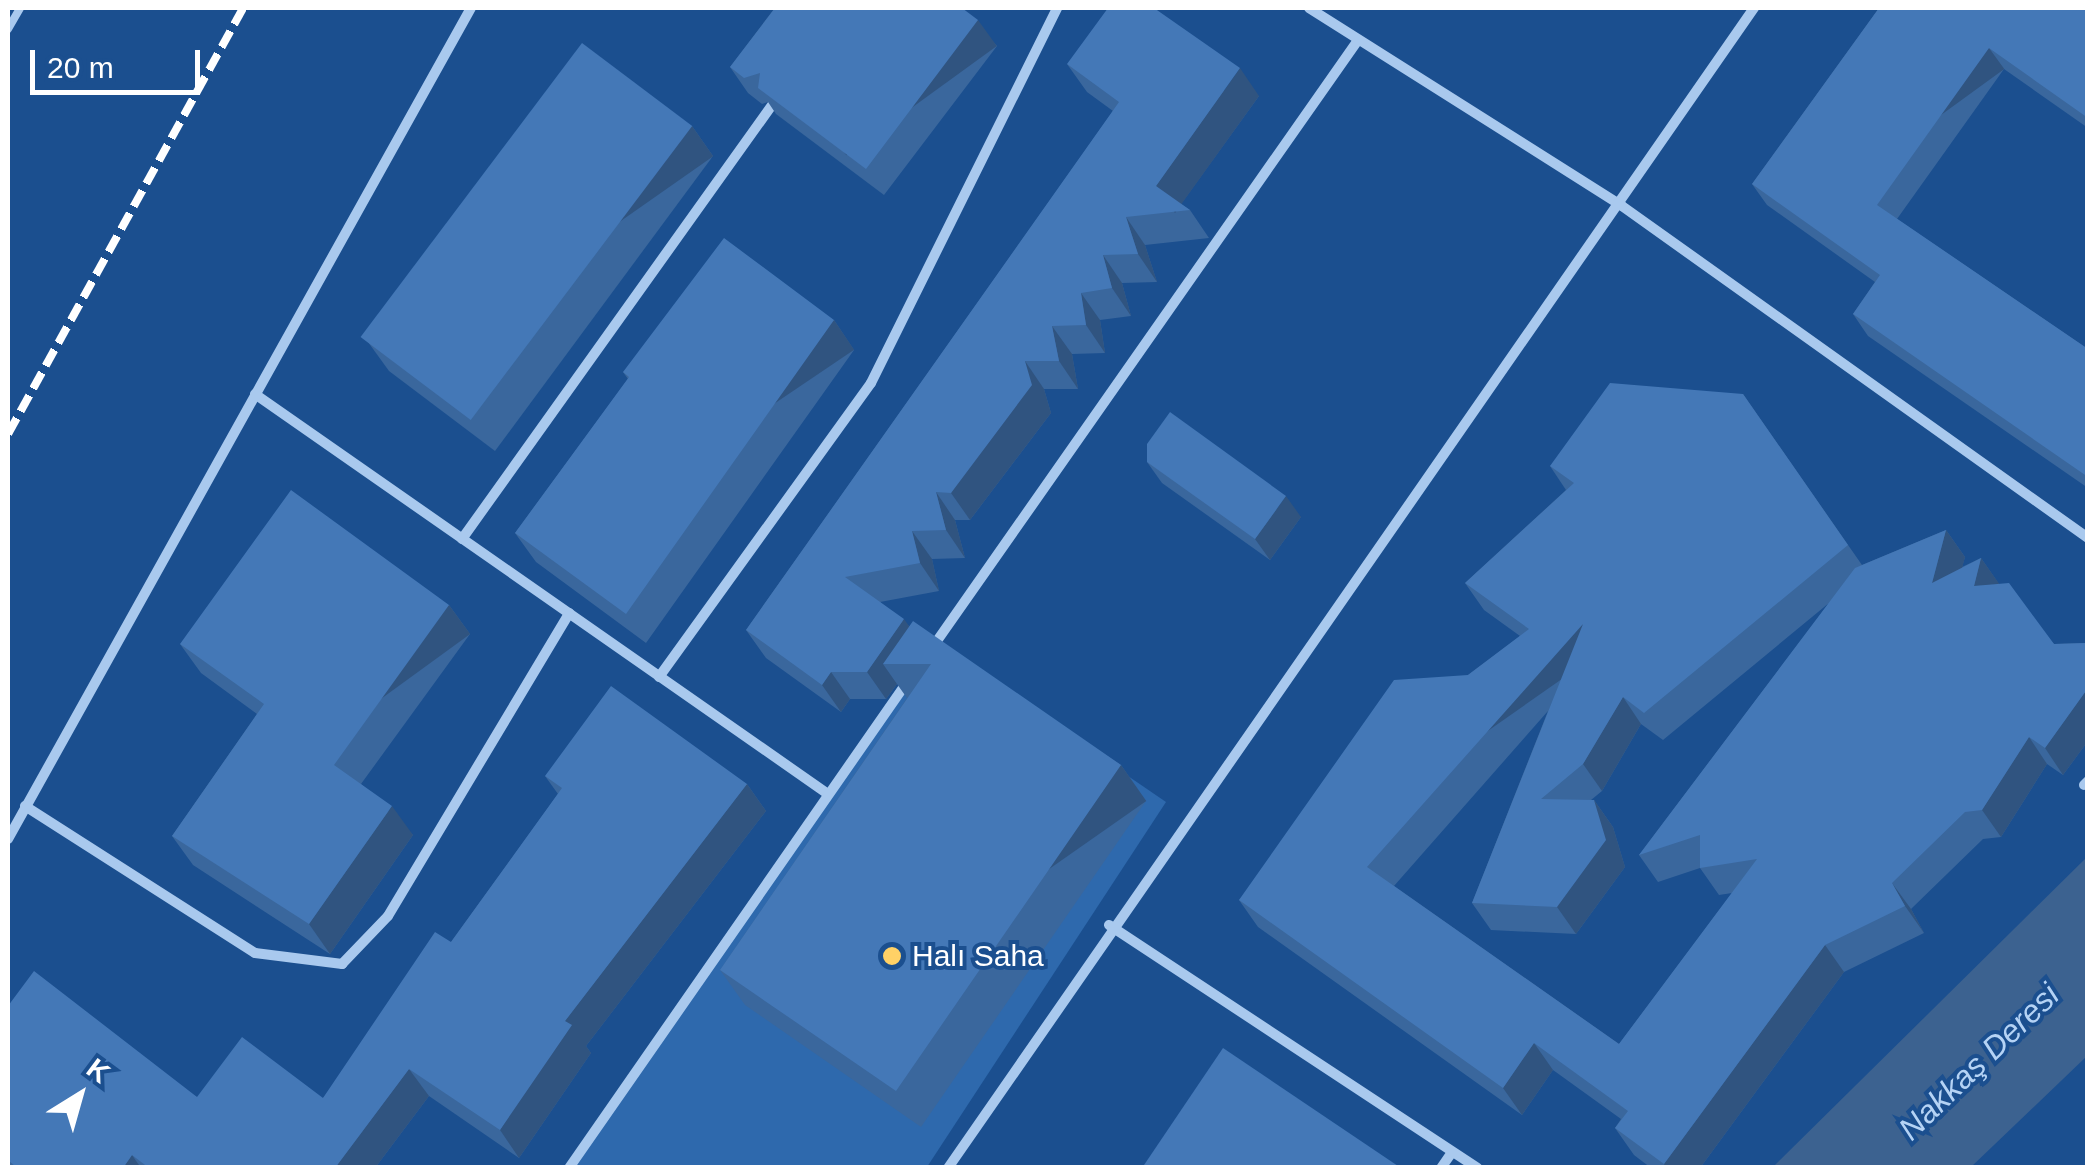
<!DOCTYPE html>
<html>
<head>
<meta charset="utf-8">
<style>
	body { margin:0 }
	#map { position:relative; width:2095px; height:1175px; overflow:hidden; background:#1b4f8f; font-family:Arial,sans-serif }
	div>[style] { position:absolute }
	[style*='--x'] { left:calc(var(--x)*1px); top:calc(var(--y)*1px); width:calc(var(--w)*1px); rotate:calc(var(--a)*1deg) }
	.green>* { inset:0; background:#2e69ad }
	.water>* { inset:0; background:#3c6290 }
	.lane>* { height:8px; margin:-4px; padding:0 4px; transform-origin:4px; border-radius:4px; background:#a9c9ee }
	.street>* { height:10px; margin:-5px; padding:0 5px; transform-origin:5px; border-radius:5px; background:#a9c9ee }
	.rail>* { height:8px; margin-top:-4px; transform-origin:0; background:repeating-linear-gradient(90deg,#fff 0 18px,transparent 0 26px) }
	.wall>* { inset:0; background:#3a679d }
	.shaded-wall>* { inset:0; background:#305480; transform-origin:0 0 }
	.building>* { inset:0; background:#4478b7; transform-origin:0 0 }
	.dots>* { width:28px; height:28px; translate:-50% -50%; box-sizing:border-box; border:5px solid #1b4f8f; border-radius:50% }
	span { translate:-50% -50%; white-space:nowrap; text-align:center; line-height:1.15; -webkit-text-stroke:8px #1b4f8f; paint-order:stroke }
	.poi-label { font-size:30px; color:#fff }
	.left { translate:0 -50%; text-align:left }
	.water-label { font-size:32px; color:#b5d3f5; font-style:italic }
	.frame { position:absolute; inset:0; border:10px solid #fff; pointer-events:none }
	.north { position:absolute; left:30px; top:1045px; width:100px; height:100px; -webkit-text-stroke:8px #1b4f8f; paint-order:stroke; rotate:37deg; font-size:28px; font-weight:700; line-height:40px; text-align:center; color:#fff }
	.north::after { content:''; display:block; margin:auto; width:35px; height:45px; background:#fff; clip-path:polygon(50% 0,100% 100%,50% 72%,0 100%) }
	.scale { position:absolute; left:30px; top:50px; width:170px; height:45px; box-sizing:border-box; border:5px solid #fff; border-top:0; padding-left:12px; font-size:30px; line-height:35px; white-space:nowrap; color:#fff; -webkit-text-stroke:8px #1b4f8f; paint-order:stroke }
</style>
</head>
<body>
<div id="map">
	<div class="green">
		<i style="clip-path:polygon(935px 644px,1166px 802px,927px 1167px,568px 1168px)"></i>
	</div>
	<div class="water">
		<i style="clip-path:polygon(2087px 857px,2087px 1056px,1971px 1167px,1773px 1167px)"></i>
	</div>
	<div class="lane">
		<i style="--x:8;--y:29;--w:24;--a:-60"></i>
	</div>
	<div class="street">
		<i style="--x:1309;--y:8;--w:370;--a:32.3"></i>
		<i style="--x:1622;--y:206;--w:572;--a:35.47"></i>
		<i style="--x:255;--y:394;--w:695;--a:34.92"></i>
		<i style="--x:462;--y:539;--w:533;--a:-54.46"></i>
		<i style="--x:932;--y:648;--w:739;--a:-54.98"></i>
		<i style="--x:659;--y:677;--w:362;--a:-54.2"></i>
		<i style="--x:871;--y:383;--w:419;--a:-63.6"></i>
		<i style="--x:2084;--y:785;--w:6;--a:-45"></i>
		<i style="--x:25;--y:806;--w:273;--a:32.6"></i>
		<i style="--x:255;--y:953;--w:88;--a:7.2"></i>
		<i style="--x:342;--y:964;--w:66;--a:-46.2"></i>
		<i style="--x:388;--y:916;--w:353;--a:-59.1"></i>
		<i style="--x:8;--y:839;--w:951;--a:-60.88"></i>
		<i style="--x:1109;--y:925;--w:441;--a:33.4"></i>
		<i style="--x:569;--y:1168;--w:592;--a:-55.18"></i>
		<i style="--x:948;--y:1168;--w:1413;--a:-55.21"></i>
		<i style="--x:1441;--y:1168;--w:19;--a:-55"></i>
	</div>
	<div class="rail">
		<i style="--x:8;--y:434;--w:487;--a:-61.1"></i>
	</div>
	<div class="wall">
		<i style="clip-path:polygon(773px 8px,962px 8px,997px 46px,884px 195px,776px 114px,768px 102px,762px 104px,748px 93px,730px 67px,774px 9px)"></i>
		<i style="clip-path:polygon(1879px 8px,2088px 8px,2088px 128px,2004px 69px,1897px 219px,2088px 349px,2088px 488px,1868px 336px,1853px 314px,1875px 282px,1767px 205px,1752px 184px)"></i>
		<i style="clip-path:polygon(1067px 64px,1259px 96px,1181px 204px,1190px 210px,1209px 238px,1145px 245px,1157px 282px,1122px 283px,1131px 316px,1100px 320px,1105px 353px,1072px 354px,1078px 389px,1044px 389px,1051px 413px,970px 520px,955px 520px,965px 558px,932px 559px,939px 591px,880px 602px,909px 626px,1121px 765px,1146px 801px,921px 1127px,745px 1005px,720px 970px,907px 698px,897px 684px,886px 699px,850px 699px,841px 712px,766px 658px,746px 630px,1113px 111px,1087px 92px)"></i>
		<i style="clip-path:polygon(692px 126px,713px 156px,495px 451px,389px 371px,368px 342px)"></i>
		<i style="clip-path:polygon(834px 320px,854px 350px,646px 643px,536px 562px,515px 533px,628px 379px,623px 372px)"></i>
		<i style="clip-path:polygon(evenodd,1743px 394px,1862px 565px,1946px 530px,1965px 557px,1962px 567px,1981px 558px,1999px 584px,2054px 644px,2086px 643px,2088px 645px,2088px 741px,2063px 775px,2047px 764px,2001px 837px,1983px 839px,1911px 909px,1924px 933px,1844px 972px,1700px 1168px,1651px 1168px,1634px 1155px,1615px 1128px,1621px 1119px,1553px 1070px,1522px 1115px,1258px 927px,1239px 900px,1468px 675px,1520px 636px,1484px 610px,1465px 583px,1566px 490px,1550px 466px,1743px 394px,1829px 603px,1639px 855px,1658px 882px,1700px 868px,1719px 895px,1732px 893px,1619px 1044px,1394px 886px,1548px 711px,1472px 903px,1491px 930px,1576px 934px,1625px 867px,1613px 827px,1594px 800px,1591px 800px,1602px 791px,1641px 724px,1663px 740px,1829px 603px)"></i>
		<i style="clip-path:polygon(1147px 462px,1301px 517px,1270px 560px,1162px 483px)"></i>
		<i style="clip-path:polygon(449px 605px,470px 634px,361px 784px,413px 835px,330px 954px,193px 865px,172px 836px,257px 714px,201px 673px,180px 644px)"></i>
		<i style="clip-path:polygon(545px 776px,747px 784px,766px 811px,586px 1046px,591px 1053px,519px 1158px,429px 1096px,375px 1168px,8px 1168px,8px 1006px,197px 1097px,323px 1098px,451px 942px,558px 794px)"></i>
	</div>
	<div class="shaded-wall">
		<i style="left:978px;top:20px;width:32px;height:186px;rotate:54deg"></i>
		<i style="left:1989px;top:48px;width:26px;height:193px;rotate:54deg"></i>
		<i style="clip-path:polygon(1240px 68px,1259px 96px,1175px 213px,1156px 186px)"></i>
		<i style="left:692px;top:126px;width:37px;height:368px;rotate:55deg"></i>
		<i style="clip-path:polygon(1126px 217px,1145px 245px,1157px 282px,1138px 254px)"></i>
		<i style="clip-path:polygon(1103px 255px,1122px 283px,1131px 316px,1112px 288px)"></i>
		<i style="clip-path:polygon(1081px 293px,1100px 320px,1105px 353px,1086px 325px)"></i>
		<i style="left:834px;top:320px;width:36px;height:360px;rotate:56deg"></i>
		<i style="clip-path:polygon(1052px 326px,1072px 354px,1078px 389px,1059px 361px)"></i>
		<i style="clip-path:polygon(1025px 361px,1044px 389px,1051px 413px,970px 520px,951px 493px)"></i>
		<i style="clip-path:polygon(936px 492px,955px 520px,965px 558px,946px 530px)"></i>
		<i style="clip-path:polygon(1286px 496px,1301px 517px,1270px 560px,1255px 539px)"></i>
		<i style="clip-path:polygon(1946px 530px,1965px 557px,1951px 610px,1932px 583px)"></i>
		<i style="clip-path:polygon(912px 531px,932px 559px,939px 591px,920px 563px)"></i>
		<i style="clip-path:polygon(1981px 558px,2000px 585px,1974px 586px)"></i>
		<i style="left:449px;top:605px;width:36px;height:197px;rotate:54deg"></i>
		<i style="clip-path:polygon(904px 619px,923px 646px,883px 664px,897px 684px,886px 699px,867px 672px)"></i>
		<i style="left:1583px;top:624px;width:33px;height:325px;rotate:55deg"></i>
		<i style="clip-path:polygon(831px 672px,850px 699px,841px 712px,822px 685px)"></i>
		<i style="clip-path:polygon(2088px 688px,2088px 741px,2063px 775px,2045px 748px)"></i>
		<i style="clip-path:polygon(1623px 697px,1641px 724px,1602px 791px,1583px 764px)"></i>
		<i style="clip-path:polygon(2029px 737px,2047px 764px,2001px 837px,1982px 810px)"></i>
		<i style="left:1121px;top:765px;width:44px;height:396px;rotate:55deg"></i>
		<i style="clip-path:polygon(747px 784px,766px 811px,586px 1046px,591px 1053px,519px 1158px,500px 1130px,565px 1021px)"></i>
		<i style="clip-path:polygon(1594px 800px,1613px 827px,1625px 867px,1576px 934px,1557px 907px)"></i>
		<i style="clip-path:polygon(392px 806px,413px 835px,330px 954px,309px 924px)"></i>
		<i style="clip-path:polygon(1892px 883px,1911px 909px,1924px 933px,1905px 906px)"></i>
		<i style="clip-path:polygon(1825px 945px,1844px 972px,1700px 1168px,1666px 1168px,1664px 1164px)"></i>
		<i style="clip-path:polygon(1534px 1043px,1553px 1070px,1522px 1115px,1503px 1088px)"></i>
		<i style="clip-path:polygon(409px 1069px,429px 1096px,375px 1168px,335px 1168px)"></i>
		<i style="clip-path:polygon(132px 1155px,141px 1168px,123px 1168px)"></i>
	</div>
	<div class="building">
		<i style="clip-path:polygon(775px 8px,962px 8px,978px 20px,866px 169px,758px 88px,760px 73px,744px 78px,730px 67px)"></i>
		<i style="clip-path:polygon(1108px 8px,1154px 8px,1240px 68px,1156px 186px,1190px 210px,1126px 217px,1138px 254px,1103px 255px,1112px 288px,1081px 293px,1086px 325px,1052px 326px,1059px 361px,1025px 361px,1032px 385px,951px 493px,936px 492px,946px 530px,912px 531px,920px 563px,845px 577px,904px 619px,867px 672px,831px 672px,822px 685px,746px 630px,1119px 102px,1067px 64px)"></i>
		<i style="clip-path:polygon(1879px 8px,2088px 8px,2088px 118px,1989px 48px,1877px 205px,2088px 349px,2088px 477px,1853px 314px,1880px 275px,1752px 184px)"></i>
		<i style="left:582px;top:43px;width:138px;height:368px;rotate:37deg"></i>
		<i style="clip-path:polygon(724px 238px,834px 320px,626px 614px,515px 533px,629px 377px,623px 372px)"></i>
		<i style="clip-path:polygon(1610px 383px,1743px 394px,1848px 545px,1644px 713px,1623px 697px,1583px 764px,1541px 799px,1594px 800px,1606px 840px,1557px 907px,1472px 903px,1583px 624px,1367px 867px,1619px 1044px,1757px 859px,1700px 868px,1700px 835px,1639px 855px,1855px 568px,1946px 530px,1932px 583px,1981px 558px,1974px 586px,2009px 583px,2054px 644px,2086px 643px,2086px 658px,2088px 659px,2088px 688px,2045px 748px,2029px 737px,1982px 810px,1965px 812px,1892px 883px,1905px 906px,1825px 945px,1664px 1164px,1615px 1128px,1628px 1111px,1534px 1043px,1503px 1088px,1239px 900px,1394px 680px,1468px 675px,1529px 629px,1465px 583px,1574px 483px,1550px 466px)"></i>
		<i style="clip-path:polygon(1170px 412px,1286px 496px,1255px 539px,1147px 462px,1147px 444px)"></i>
		<i style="clip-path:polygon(291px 490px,449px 605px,334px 765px,392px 806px,309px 924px,172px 836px,264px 704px,180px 644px)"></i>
		<i style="clip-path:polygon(913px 621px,1121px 765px,896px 1091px,720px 970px,931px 664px,883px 664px)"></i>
		<i style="clip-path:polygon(611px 686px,747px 784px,565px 1021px,572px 1025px,500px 1130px,409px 1069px,335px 1168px,149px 1168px,132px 1155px,123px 1168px,17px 1168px,8px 1160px,8px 1006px,34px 971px,197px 1097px,242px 1037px,323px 1098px,435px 932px,451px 942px,562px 788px,545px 776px)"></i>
		<i style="clip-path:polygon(1223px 1048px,1401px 1168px,1142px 1168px)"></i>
	</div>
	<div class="dots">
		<i style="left:892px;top:956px;background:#ffd166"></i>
	</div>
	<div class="poi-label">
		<span class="left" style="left:912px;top:956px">Halı Saha</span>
	</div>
	<div class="water-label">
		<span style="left:1979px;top:1062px;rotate:-44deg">Nakkaş Deresi</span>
	</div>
	<div class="frame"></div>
	<div class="north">K</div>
	<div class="scale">20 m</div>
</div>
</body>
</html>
